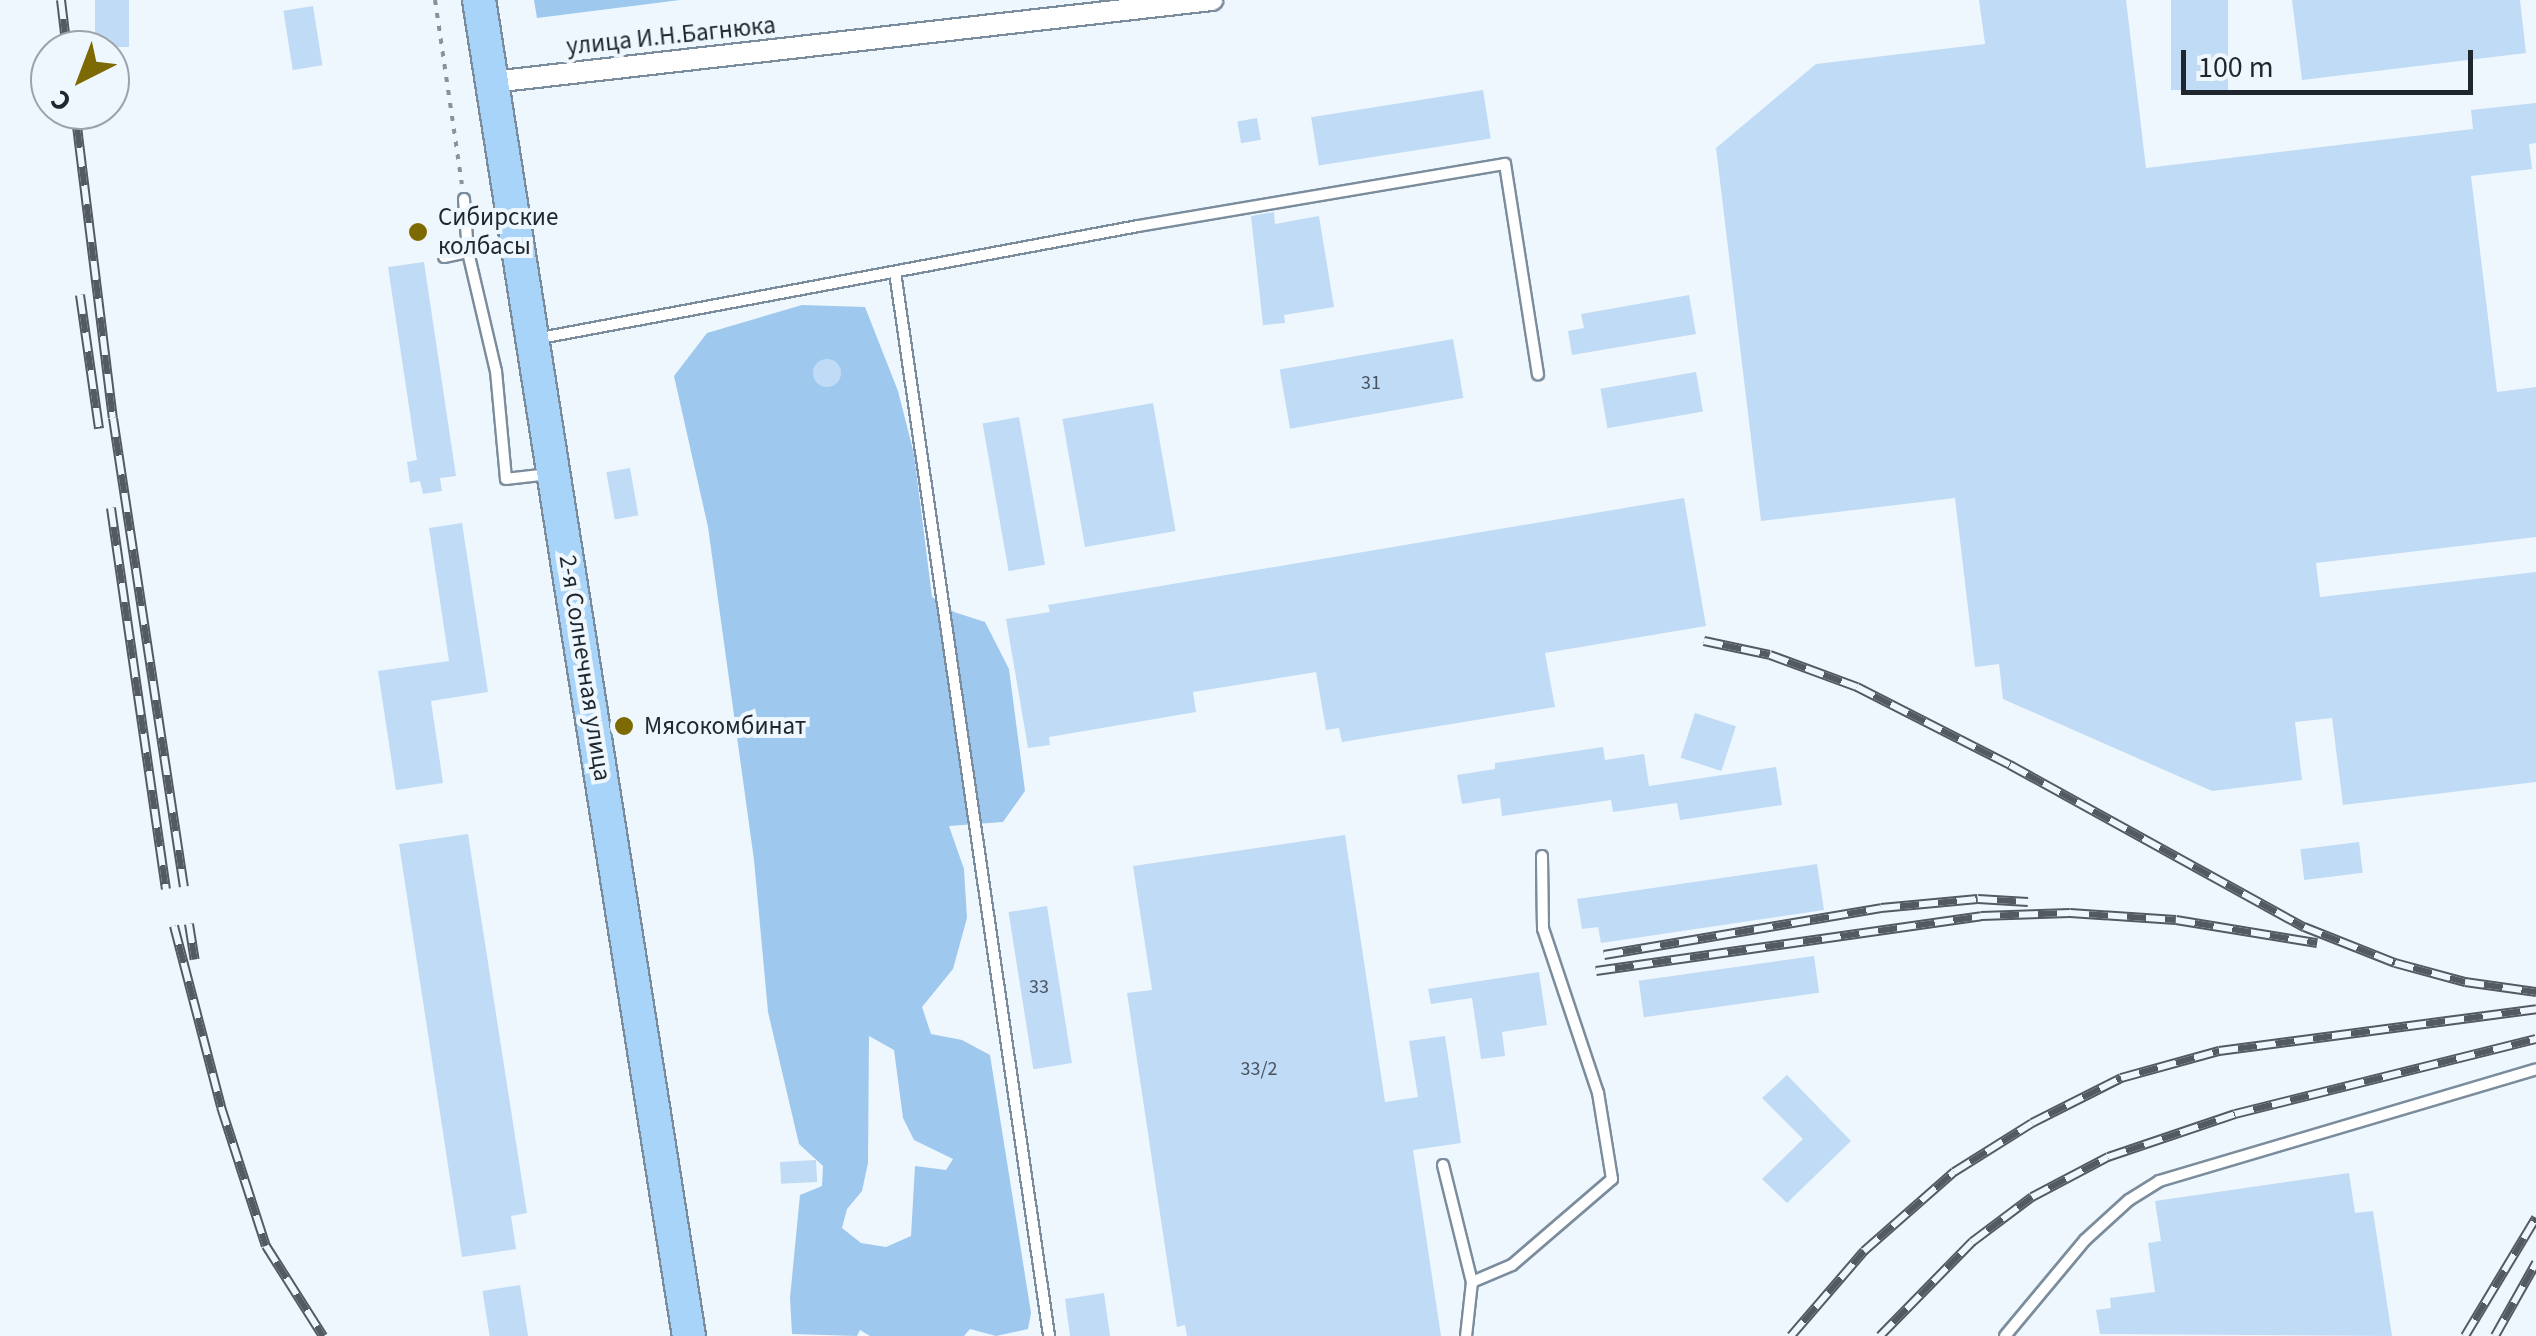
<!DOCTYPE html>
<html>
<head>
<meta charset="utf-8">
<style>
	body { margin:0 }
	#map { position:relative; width:2536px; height:1336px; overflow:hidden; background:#eff7fe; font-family:"Source Sans 3",sans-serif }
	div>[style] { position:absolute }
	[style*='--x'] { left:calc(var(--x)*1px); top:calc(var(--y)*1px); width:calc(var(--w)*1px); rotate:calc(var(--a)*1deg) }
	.green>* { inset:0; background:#9ec8ee }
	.building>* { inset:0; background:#c0dbf5; transform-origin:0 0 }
	.round { border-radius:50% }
	.path>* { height:4px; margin-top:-2px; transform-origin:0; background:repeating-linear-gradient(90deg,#8a9198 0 5px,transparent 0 13px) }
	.roads { filter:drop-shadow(2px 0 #7b8d9d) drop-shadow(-2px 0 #7b8d9d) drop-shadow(0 2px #7b8d9d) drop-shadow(0 -2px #7b8d9d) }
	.lane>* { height:10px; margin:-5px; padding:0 5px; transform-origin:5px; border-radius:5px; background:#fff }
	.street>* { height:20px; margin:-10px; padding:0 10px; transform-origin:10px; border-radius:10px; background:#fff }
	.primary>* { height:32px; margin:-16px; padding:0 16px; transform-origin:16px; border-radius:16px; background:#a9d4fa }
	.rail>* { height:10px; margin-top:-5px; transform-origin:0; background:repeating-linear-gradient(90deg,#eff7fe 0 19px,#535a61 0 38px); box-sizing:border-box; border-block:2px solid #535a61 }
	.dots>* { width:28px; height:28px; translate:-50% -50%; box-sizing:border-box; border:5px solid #eff7fe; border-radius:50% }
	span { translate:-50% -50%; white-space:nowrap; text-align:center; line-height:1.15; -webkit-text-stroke:8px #eff7fe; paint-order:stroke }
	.number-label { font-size:20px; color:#47535f }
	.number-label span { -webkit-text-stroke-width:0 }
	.street-label { font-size:25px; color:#1f262d }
	.poi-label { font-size:25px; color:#1f262d }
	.left { translate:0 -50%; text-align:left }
	.north { position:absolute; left:30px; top:30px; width:100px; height:100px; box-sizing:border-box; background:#eff7fe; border:2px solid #9ca3aa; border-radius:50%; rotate:222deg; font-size:28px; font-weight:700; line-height:40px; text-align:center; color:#1f262d }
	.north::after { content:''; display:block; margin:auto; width:35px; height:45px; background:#7d6a02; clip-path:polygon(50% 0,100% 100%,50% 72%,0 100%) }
	.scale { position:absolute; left:2181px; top:50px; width:292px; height:45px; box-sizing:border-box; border:5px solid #1f262d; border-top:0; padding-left:12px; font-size:30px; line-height:35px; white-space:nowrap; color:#1f262d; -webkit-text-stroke:8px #eff7fe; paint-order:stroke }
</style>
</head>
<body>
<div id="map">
	<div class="green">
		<i style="clip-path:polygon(534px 0,680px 0,537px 18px)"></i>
		<i style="clip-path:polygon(evenodd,802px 305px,865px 307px,898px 391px,914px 454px,932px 597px,954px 612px,985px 622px,1009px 669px,1025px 791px,1003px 822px,949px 826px,964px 869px,967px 918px,953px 969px,922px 1007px,931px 1034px,962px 1040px,990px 1055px,1031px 1313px,1028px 1329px,996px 1336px,970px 1329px,964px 1336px,870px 1336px,860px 1330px,857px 1336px,792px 1334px,790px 1298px,800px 1195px,822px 1186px,823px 1166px,799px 1144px,768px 1012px,754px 860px,708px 527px,674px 376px,707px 333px,802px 305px,869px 1036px,894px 1050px,903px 1118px,914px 1140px,953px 1159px,946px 1170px,915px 1166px,911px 1236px,886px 1247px,861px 1243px,842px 1228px,847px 1209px,862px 1191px,868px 1163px,869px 1036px)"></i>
	</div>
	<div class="building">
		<i style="left:95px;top:0;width:34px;height:47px"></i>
		<i style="clip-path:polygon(1979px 0,2126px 0,2146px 168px,2473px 129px,2471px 110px,2536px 103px,2536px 143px,2529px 144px,2532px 169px,2471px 176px,2497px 392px,2536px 387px,2536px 537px,2316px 563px,2320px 597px,2536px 572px,2536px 782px,2343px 805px,2332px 718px,2295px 722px,2302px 780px,2212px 791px,2003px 699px,1999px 664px,1975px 667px,1955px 498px,1761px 521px,1716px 148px,1816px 64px,1985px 44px)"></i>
		<i style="left:2171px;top:0;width:57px;height:90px"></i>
		<i style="clip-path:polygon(2292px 0,2520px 0,2526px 53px,2302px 80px)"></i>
		<i style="left:313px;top:6px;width:60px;height:30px;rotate:81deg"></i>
		<i style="left:1483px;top:90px;width:49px;height:174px;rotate:81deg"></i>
		<i style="left:1257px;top:118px;width:22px;height:20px;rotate:80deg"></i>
		<i style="clip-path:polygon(1274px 212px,1275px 224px,1319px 216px,1334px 307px,1284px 315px,1285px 323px,1263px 325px,1251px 216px)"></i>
		<i style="clip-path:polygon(424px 262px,456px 476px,440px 478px,442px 491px,423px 494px,420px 481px,410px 483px,407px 462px,417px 460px,388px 267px)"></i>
		<i style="clip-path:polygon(1689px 295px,1696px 334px,1572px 355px,1568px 331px,1584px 328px,1581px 314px)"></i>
		<i style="left:1453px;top:339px;width:60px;height:176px;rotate:80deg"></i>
		<i class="round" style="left:813px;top:359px;width:28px;height:28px"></i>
		<i style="left:1696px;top:372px;width:40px;height:97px;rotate:80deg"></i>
		<i style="left:1153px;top:403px;width:130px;height:92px;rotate:80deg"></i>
		<i style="left:1019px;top:417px;width:150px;height:37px;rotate:80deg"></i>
		<i style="left:630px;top:468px;width:48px;height:24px;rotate:80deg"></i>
		<i style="clip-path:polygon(1684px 498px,1706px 626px,1545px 653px,1555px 707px,1342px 742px,1339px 728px,1326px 730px,1316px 672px,1193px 692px,1196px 712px,1049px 737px,1050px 745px,1028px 748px,1006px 619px,1050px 612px,1048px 605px)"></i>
		<i style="clip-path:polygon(462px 523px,488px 692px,431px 701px,443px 783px,396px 790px,378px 671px,449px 661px,429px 528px)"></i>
		<i style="left:1695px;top:713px;width:43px;height:47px;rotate:18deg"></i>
		<i style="clip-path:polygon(1603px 747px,1605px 760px,1644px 754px,1649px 786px,1776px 767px,1782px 805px,1680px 820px,1677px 803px,1613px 812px,1611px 800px,1502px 816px,1500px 798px,1462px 804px,1457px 775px,1495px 769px,1495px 763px)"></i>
		<i style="clip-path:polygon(468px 834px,527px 1213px,511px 1216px,516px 1249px,462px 1257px,399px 844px)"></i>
		<i style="clip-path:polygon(1345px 835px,1385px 1102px,1418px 1097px,1409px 1041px,1445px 1036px,1461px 1143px,1413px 1150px,1441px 1336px,1187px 1336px,1185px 1325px,1177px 1327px,1127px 993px,1152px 990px,1133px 866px)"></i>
		<i style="left:2359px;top:842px;width:31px;height:59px;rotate:83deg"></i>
		<i style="clip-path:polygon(1817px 864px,1824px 910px,1601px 943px,1598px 927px,1582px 929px,1577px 899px)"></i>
		<i style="left:1047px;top:906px;width:159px;height:39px;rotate:81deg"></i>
		<i style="left:1814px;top:956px;width:37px;height:177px;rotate:82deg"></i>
		<i style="clip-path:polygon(1539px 972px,1547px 1025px,1502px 1032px,1505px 1056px,1481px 1059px,1472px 998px,1431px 1004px,1428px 989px)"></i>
		<i style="clip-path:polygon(1787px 1075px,1851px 1141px,1787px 1203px,1762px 1179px,1803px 1139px,1762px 1098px)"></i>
		<i style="left:816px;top:1160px;width:22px;height:36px;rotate:87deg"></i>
		<i style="clip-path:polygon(2349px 1173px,2355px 1213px,2373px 1211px,2392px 1336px,2100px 1334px,2096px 1310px,2111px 1308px,2110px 1298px,2155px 1292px,2148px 1243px,2161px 1241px,2155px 1201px)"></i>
		<i style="left:520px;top:1285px;width:52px;height:38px;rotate:81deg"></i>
		<i style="clip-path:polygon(1104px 1293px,1110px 1336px,1070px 1336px,1065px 1299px)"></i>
	</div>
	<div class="path">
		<i style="--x:435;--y:0;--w:186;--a:81.7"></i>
	</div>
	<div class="roads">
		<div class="lane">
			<i style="--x:464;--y:199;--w:53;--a:85.7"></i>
			<i style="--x:444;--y:257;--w:25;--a:-12"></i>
			<i style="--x:468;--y:252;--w:122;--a:76.8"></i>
			<i style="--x:496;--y:371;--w:108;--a:84.7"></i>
			<i style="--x:506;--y:479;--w:43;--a:-6.6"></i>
			<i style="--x:895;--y:272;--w:1075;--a:81.76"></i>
			<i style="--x:535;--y:339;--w:613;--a:-10.61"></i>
			<i style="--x:1138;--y:226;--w:372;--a:-9.6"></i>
			<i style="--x:1505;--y:164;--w:213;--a:81.1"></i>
			<i style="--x:1443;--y:1165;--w:121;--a:76.1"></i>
			<i style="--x:1472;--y:1282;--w:54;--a:96.3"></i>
			<i style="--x:1472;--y:1282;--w:43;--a:-23"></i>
			<i style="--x:1512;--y:1265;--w:132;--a:-40.7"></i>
			<i style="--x:1612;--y:1179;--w:87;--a:-99.2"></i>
			<i style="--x:1598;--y:1093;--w:173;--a:-108.5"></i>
			<i style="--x:1543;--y:929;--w:73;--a:-90.8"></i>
			<i style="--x:2005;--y:1336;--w:125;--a:-50.2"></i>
			<i style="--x:2085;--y:1240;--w:59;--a:-42.3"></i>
			<i style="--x:2129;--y:1200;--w:36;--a:-32"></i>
			<i style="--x:2159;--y:1181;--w:393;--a:-16.5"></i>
		</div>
		<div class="street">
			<i style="--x:493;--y:82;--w:724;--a:-6.51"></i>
		</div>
		<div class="primary">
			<i style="--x:479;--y:0;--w:1352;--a:81.07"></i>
		</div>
	</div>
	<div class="rail">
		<i style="--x:61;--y:0;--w:50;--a:83.2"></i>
		<i style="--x:75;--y:110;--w:310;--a:83"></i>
		<i style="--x:113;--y:418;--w:474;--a:81.4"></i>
		<i style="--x:80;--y:295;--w:135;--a:81.9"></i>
		<i style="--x:111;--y:508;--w:385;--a:81.8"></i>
		<i style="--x:1704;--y:641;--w:67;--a:12"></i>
		<i style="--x:1770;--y:655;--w:93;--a:20.2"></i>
		<i style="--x:1857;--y:687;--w:172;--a:27"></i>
		<i style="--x:2010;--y:765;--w:336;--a:28.9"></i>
		<i style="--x:2304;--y:927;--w:98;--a:21.6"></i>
		<i style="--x:2395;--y:963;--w:73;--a:15.2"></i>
		<i style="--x:2465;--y:982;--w:72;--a:8"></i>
		<i style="--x:189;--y:924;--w:36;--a:81"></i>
		<i style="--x:174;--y:926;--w:187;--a:75.4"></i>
		<i style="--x:221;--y:1107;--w:146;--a:72.1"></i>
		<i style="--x:266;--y:1246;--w:107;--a:57.7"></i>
		<i style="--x:1604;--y:955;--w:281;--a:-9.6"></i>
		<i style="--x:1881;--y:908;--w:97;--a:-5.3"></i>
		<i style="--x:1978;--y:899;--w:50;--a:3.4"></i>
		<i style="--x:1596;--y:971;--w:389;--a:-8.1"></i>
		<i style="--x:1981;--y:916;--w:89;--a:-1.9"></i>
		<i style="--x:2070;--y:913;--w:106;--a:3.8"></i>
		<i style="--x:2176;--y:920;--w:143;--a:9.3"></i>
		<i style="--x:1791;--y:1336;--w:112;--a:-49.3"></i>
		<i style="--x:1864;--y:1251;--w:120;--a:-41.3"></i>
		<i style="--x:1954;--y:1172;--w:92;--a:-32.1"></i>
		<i style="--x:2032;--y:1123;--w:100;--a:-26.8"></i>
		<i style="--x:2121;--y:1078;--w:102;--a:-15.4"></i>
		<i style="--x:2219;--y:1051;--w:320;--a:-7.5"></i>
		<i style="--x:1880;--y:1336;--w:132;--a:-45.6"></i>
		<i style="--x:1972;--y:1242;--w:75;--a:-36.9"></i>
		<i style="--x:2032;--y:1197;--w:86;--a:-27.8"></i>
		<i style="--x:2108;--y:1157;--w:134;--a:-18.7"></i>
		<i style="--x:2235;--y:1114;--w:310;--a:-14"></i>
		<i style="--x:2465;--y:1336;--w:138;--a:-59"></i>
		<i style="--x:2495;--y:1336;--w:84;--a:-60.7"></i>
	</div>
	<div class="dots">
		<i style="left:418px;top:232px;background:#7d6a02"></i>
		<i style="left:624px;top:726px;background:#7d6a02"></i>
	</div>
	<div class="number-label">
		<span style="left:1371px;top:383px">31</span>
		<span style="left:1039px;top:987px">33</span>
		<span style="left:1259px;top:1069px">33/2</span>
	</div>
	<div class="street-label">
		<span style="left:671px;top:36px;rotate:-6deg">улица И.Н.Багнюка</span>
		<span style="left:585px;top:668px;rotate:81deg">2-я Солнечная улица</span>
	</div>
	<div class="poi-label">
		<span class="left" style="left:438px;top:232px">Сибирские<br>колбасы</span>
		<span class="left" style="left:644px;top:726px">Мясокомбинат</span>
	</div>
	<div class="north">С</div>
	<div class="scale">100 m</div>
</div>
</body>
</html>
